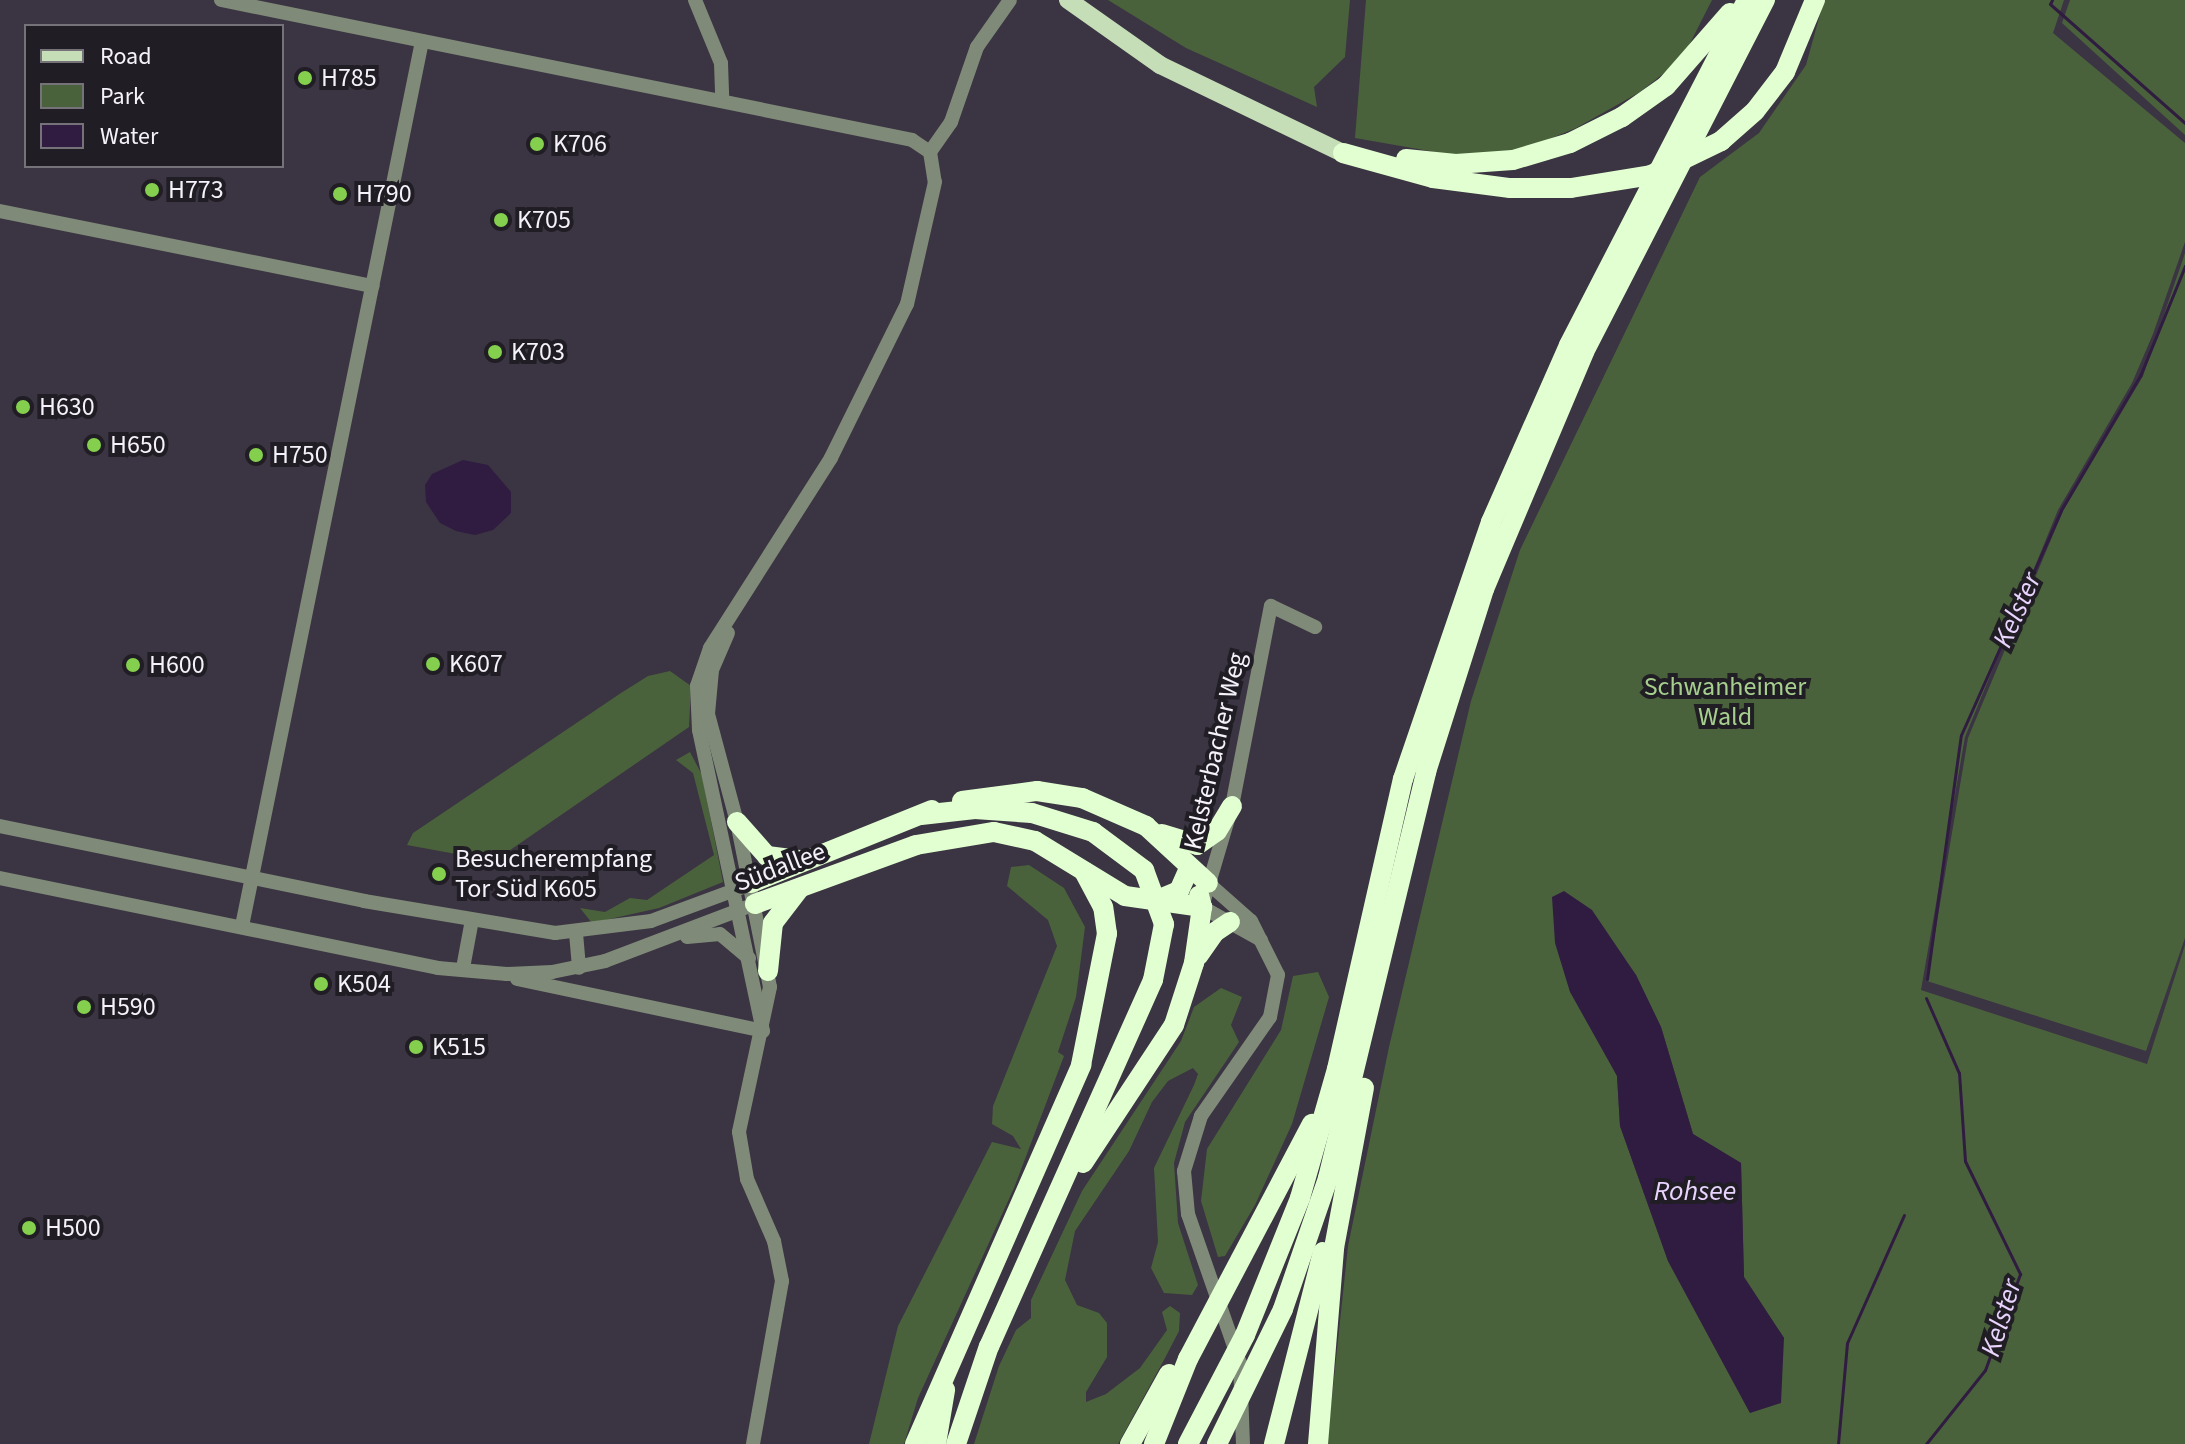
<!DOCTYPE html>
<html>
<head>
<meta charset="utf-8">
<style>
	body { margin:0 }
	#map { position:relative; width:2185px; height:1444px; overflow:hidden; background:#3b3442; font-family:"Source Sans 3",sans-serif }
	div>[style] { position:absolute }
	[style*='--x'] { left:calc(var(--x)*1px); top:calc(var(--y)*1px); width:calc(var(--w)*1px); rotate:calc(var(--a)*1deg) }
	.green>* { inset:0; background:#4a623c }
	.water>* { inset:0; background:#301c40 }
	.stream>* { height:3px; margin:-1.5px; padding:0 1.5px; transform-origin:1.5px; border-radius:1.5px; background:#301c40 }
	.minor>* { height:14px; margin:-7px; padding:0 7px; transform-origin:7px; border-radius:7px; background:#7f8b78 }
	.major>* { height:18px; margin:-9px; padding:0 9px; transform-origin:9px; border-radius:9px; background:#c5deb7 }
	.highway>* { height:20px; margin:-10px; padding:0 10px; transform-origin:10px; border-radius:10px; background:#e1ffd0 }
	.dots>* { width:22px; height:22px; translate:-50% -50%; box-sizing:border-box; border:4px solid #201d24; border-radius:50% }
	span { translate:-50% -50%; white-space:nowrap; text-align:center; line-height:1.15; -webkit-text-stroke:8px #201d24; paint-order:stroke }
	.poi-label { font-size:26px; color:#f6f2fb }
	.left { translate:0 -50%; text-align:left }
	.park-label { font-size:26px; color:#a6cf8e }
	.street-label { font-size:26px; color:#f6f2fb }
	.water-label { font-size:28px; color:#e8d4fd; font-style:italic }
	.legend { position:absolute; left:24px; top:24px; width:260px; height:144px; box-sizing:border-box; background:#201d24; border:2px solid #76727a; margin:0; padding:10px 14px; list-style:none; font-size:24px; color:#f6f2fb }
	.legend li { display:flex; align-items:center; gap:16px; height:40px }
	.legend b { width:40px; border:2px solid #76727a }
</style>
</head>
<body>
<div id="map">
	<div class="green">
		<i style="clip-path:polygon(1108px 0,1350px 0,1345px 57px,1314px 87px,1317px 107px,1186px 48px)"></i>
		<i style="clip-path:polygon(1366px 0,1712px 0,1682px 59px,1640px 92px,1576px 128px,1518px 152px,1458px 156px,1355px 138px)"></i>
		<i style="clip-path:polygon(evenodd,1824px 0,2064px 0,2053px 33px,2185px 143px,2185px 242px,2153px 334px,2132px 383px,2058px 510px,1965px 737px,1921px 990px,2147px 1064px,2185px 945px,2185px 1444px,1327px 1444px,1348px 1246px,1389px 1047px,1471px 701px,1520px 550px,1700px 177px,1759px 133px,1806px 65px,1824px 0,1615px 948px,1636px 975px,1661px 1027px,1693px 1134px,1741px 1163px,1744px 1277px,1784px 1338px,1750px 1413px,1668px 1261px,1620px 1126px,1617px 1076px,1602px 1045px,1615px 948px)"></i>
		<i style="clip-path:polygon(2070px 0,2185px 0,2185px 135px,2062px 23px)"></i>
		<i style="clip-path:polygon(2185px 253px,2185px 938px,2146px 1051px,1927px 981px,1968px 738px,2063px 511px,2143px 376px)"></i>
		<i style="clip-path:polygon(670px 671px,691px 686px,689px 727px,494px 861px,407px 845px,413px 833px,621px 693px,648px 676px)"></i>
		<i style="clip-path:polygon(690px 752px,702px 775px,723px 882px,659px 908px,592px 923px,580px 908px,605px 912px,630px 898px,647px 900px,714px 855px,693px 773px,676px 760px)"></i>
		<i style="clip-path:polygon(1029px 865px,1064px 888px,1085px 927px,1076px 997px,1058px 1052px,1064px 1056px,1014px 1188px,918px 1398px,904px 1444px,869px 1444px,898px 1326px,992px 1142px,1021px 1149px,1013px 1136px,992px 1124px,993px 1106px,1057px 946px,1048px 920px,1007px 886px,1011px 867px)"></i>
		<i style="clip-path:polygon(1318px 972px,1329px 997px,1292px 1124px,1255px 1205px,1225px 1256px,1218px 1257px,1201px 1201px,1207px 1149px,1281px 1030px,1293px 976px)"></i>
		<i style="clip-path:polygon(1221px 988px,1242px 997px,1231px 1025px,1239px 1042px,1185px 1122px,1174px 1163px,1178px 1223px,1198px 1285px,1192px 1295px,1164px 1293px,1151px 1268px,1158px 1242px,1154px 1168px,1194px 1085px,1198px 1074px,1193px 1068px,1168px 1081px,1152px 1102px,1129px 1151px,1075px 1231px,1065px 1280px,1077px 1305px,1099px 1313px,1107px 1323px,1107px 1357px,1086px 1392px,1086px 1402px,1106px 1394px,1140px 1368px,1167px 1330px,1162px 1312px,1170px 1306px,1180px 1313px,1179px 1331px,1165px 1358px,1118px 1444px,974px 1444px,999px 1366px,1016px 1330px,1031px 1318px,1031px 1300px,1082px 1191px,1181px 1041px,1194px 1007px)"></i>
	</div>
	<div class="water">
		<i style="clip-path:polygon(463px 460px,488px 465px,511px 492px,511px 513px,493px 530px,475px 535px,456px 531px,440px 523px,426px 502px,425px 485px,432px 474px)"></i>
		<i style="clip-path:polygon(1564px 891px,1592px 910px,1636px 975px,1661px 1027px,1693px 1134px,1741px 1163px,1744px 1277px,1784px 1338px,1781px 1403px,1750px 1413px,1668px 1261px,1620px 1126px,1617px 1076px,1570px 992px,1555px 943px,1552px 897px)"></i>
	</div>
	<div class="stream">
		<i style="--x:2052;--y:0;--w:4;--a:117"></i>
		<i style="--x:2050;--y:4;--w:180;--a:41.4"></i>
		<i style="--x:1927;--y:979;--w:246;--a:-82.1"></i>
		<i style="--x:1961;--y:735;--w:246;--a:-66"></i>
		<i style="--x:2061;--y:510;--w:156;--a:-59.5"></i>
		<i style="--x:2140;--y:376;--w:119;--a:-67.8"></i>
		<i style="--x:1926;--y:998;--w:82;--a:66.3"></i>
		<i style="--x:1959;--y:1073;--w:88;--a:86.1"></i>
		<i style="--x:1965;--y:1161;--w:126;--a:64"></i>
		<i style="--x:2020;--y:1274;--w:102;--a:110"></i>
		<i style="--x:1985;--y:1370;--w:95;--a:128.6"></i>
		<i style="--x:1838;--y:1444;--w:101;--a:-84.9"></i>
		<i style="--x:1847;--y:1343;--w:140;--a:-66"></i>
	</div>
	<div class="minor">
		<i style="--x:221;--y:0;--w:705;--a:11.45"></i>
		<i style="--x:912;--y:140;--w:22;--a:34"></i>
		<i style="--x:930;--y:152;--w:30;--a:81"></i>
		<i style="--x:935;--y:182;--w:125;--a:102.9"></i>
		<i style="--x:907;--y:304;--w:172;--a:116.3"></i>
		<i style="--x:831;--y:458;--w:225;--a:122.5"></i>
		<i style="--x:710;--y:648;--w:40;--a:108.9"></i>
		<i style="--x:697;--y:686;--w:44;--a:87.4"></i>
		<i style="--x:699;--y:730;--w:308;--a:78"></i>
		<i style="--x:695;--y:0;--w:68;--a:67.6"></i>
		<i style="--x:721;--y:63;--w:37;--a:88"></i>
		<i style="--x:930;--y:152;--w:37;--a:-55"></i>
		<i style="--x:951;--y:122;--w:79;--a:-70.9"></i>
		<i style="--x:977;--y:47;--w:57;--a:-54.9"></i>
		<i style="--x:0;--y:211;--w:380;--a:11.4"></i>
		<i style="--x:728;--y:633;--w:40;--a:113.4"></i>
		<i style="--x:712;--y:670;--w:44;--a:95.2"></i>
		<i style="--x:708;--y:714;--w:112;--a:75"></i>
		<i style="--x:737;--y:822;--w:168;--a:78.7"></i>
		<i style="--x:770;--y:987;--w:148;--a:102.1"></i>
		<i style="--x:739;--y:1132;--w:48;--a:80.3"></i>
		<i style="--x:747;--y:1179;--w:68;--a:66.5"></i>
		<i style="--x:774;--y:1241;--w:41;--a:78.7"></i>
		<i style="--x:782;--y:1281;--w:166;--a:100.1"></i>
		<i style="--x:0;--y:826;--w:372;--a:11.6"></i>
		<i style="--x:364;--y:901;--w:194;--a:9.5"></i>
		<i style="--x:555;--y:933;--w:97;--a:-7.1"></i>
		<i style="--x:651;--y:921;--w:98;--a:-20.3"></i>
		<i style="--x:0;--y:878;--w:447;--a:11.6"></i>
		<i style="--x:438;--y:968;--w:69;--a:5"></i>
		<i style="--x:507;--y:974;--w:45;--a:-2.5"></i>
		<i style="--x:552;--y:972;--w:54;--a:-11.7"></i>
		<i style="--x:605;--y:961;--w:152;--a:-20.8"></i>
		<i style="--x:1208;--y:883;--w:57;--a:41.5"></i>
		<i style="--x:1251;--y:921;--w:60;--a:63.4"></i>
		<i style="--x:1278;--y:975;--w:43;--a:100.8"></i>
		<i style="--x:1270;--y:1017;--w:121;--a:124.9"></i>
		<i style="--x:1201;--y:1116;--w:58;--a:107.2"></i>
		<i style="--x:1184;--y:1171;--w:43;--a:84.7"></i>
		<i style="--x:1188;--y:1214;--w:158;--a:70.8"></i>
		<i style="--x:1240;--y:1363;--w:81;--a:87.9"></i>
		<i style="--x:242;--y:926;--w:903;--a:-78.5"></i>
		<i style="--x:576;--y:933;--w:35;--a:85"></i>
		<i style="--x:687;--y:937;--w:33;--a:-5"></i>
		<i style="--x:720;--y:934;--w:38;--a:40"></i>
		<i style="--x:1261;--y:940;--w:68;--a:-150.8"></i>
		<i style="--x:1202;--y:907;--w:105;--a:-73.5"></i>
		<i style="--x:1232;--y:806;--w:204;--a:-79"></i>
		<i style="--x:1271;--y:606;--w:49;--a:25.5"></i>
		<i style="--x:463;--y:968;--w:49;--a:-79.4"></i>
		<i style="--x:517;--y:979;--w:251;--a:11.9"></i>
	</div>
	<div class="major">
		<i style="--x:1068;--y:0;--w:113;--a:35.2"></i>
		<i style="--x:1160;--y:65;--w:203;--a:25.7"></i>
	</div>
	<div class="highway">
		<i style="--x:1343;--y:153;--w:93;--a:15.5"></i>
		<i style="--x:1433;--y:178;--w:78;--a:7.4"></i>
		<i style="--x:1510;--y:188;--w:61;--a:0"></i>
		<i style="--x:1571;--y:188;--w:81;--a:-9.2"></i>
		<i style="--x:1651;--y:175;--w:78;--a:-25.9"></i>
		<i style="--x:1721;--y:141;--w:45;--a:-41.4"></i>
		<i style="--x:1755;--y:111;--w:49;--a:-52.4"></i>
		<i style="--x:1785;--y:72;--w:78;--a:-67.4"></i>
		<i style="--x:1406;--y:159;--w:50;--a:5.7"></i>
		<i style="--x:1456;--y:164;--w:57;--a:-4"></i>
		<i style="--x:1513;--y:160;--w:59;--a:-16.6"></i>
		<i style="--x:1570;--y:143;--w:58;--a:-26.6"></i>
		<i style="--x:1622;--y:117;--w:54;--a:-35.2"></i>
		<i style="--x:1666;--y:86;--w:97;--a:-48.8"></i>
		<i style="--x:962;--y:801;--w:76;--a:-7.6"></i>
		<i style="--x:1037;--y:791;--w:46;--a:8.8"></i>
		<i style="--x:1082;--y:798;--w:70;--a:23.6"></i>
		<i style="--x:1146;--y:826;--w:84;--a:42.6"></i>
		<i style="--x:921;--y:815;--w:54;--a:-6.3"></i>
		<i style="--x:975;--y:809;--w:57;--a:4"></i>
		<i style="--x:1032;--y:813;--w:64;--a:17.3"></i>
		<i style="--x:1093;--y:832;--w:64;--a:36.7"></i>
		<i style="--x:1144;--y:870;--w:58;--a:69.7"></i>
		<i style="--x:1164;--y:924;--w:57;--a:101.1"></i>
		<i style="--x:1153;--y:980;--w:401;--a:114.1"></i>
		<i style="--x:989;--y:1346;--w:103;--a:108.6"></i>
		<i style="--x:737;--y:822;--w:45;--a:48.6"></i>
		<i style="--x:767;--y:856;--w:34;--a:7"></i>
		<i style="--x:1162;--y:834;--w:37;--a:17"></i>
		<i style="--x:1197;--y:845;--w:24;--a:-35"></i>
		<i style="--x:1217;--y:831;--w:29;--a:-59"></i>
		<i style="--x:751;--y:883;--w:195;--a:-22"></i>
		<i style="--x:1155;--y:901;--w:26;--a:-23"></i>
		<i style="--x:1179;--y:891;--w:22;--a:-66"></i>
		<i style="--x:755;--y:904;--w:171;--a:-20.1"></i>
		<i style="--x:916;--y:845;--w:79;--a:-9.5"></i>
		<i style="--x:994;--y:832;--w:42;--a:12.4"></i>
		<i style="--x:1035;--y:841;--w:105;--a:31.4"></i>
		<i style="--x:1125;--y:896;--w:78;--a:8.1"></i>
		<i style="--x:1198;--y:956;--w:29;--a:-55"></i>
		<i style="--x:1215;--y:932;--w:18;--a:-34"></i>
		<i style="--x:768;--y:971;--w:48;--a:-84.1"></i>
		<i style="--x:773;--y:923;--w:43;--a:-52.6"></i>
		<i style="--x:1083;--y:1163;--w:165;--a:-56.6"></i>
		<i style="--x:1174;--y:1025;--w:65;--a:-72.1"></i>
		<i style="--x:1194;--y:963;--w:57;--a:-81.9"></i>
		<i style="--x:1202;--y:907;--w:12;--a:-104"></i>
		<i style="--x:915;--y:1444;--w:414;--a:-66.3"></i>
		<i style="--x:1081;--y:1065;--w:134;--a:-78.8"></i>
		<i style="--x:1107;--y:934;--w:27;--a:-98"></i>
		<i style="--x:1103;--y:907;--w:40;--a:-118"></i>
		<i style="--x:936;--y:1444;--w:55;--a:-80.5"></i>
		<i style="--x:1130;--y:1444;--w:80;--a:-60.9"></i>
		<i style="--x:1154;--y:1444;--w:92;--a:-68.2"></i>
		<i style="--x:1188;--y:1359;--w:266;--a:-62.2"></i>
		<i style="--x:1188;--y:1444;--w:123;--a:-62.4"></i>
		<i style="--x:1245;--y:1335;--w:148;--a:-68.1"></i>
		<i style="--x:1300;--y:1198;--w:134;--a:-74"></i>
		<i style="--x:1337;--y:1069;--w:297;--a:-77.2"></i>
		<i style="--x:1403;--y:779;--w:272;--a:-71.1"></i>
		<i style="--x:1491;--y:522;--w:193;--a:-66.2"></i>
		<i style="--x:1569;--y:345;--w:388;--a:-62.7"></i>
		<i style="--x:1217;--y:1444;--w:150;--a:-63.9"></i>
		<i style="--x:1283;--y:1309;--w:139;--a:-71"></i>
		<i style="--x:1328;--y:1178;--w:418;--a:-76.4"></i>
		<i style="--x:1426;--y:772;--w:192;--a:-72.4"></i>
		<i style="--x:1484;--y:589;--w:257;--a:-67.1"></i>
		<i style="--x:1584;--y:352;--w:396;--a:-62.8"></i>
		<i style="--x:1274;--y:1444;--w:198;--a:-75.7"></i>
		<i style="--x:1318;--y:1444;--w:197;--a:-85.3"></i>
		<i style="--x:1334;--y:1248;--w:163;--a:-79.4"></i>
	</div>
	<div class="dots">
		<i style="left:305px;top:78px;background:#84cf4d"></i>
		<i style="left:537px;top:144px;background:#84cf4d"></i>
		<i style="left:152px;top:190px;background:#84cf4d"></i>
		<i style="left:340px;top:194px;background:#84cf4d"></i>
		<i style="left:501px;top:220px;background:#84cf4d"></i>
		<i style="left:495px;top:352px;background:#84cf4d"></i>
		<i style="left:23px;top:407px;background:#84cf4d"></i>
		<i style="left:94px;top:445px;background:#84cf4d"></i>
		<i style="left:256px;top:455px;background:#84cf4d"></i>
		<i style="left:433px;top:664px;background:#84cf4d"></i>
		<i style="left:133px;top:665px;background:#84cf4d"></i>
		<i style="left:439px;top:874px;background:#84cf4d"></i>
		<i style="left:321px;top:984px;background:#84cf4d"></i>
		<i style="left:84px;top:1007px;background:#84cf4d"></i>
		<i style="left:416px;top:1047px;background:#84cf4d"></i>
		<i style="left:29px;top:1228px;background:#84cf4d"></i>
	</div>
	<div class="poi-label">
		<span class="left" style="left:321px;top:78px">H785</span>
		<span class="left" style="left:553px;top:144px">K706</span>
		<span class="left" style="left:168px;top:190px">H773</span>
		<span class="left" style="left:356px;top:194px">H790</span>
		<span class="left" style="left:517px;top:220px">K705</span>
		<span class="left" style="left:511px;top:352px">K703</span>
		<span class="left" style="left:39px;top:407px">H630</span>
		<span class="left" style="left:110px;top:445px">H650</span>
		<span class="left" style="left:272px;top:455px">H750</span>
		<span class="left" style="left:449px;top:664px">K607</span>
		<span class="left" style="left:149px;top:665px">H600</span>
		<span class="left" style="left:455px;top:874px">Besucherempfang<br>Tor Süd K605</span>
		<span class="left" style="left:337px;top:984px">K504</span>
		<span class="left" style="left:100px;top:1007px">H590</span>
		<span class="left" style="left:432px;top:1047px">K515</span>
		<span class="left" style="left:45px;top:1228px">H500</span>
	</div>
	<div class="park-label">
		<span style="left:1725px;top:702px">Schwanheimer<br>Wald</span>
	</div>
	<div class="street-label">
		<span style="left:1215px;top:751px;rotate:-77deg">Kelsterbacher Weg</span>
		<span style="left:780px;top:867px;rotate:-21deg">Südallee</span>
	</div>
	<div class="water-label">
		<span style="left:2017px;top:610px;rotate:-66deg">Kelster</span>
		<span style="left:1695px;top:1191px">Rohsee</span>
		<span style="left:2001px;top:1318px;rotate:-73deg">Kelster</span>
	</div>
	<ul class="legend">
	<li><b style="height:10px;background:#c5deb7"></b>Road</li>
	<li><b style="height:22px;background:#4a623c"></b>Park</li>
	<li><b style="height:22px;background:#301c40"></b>Water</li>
	</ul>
</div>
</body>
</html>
